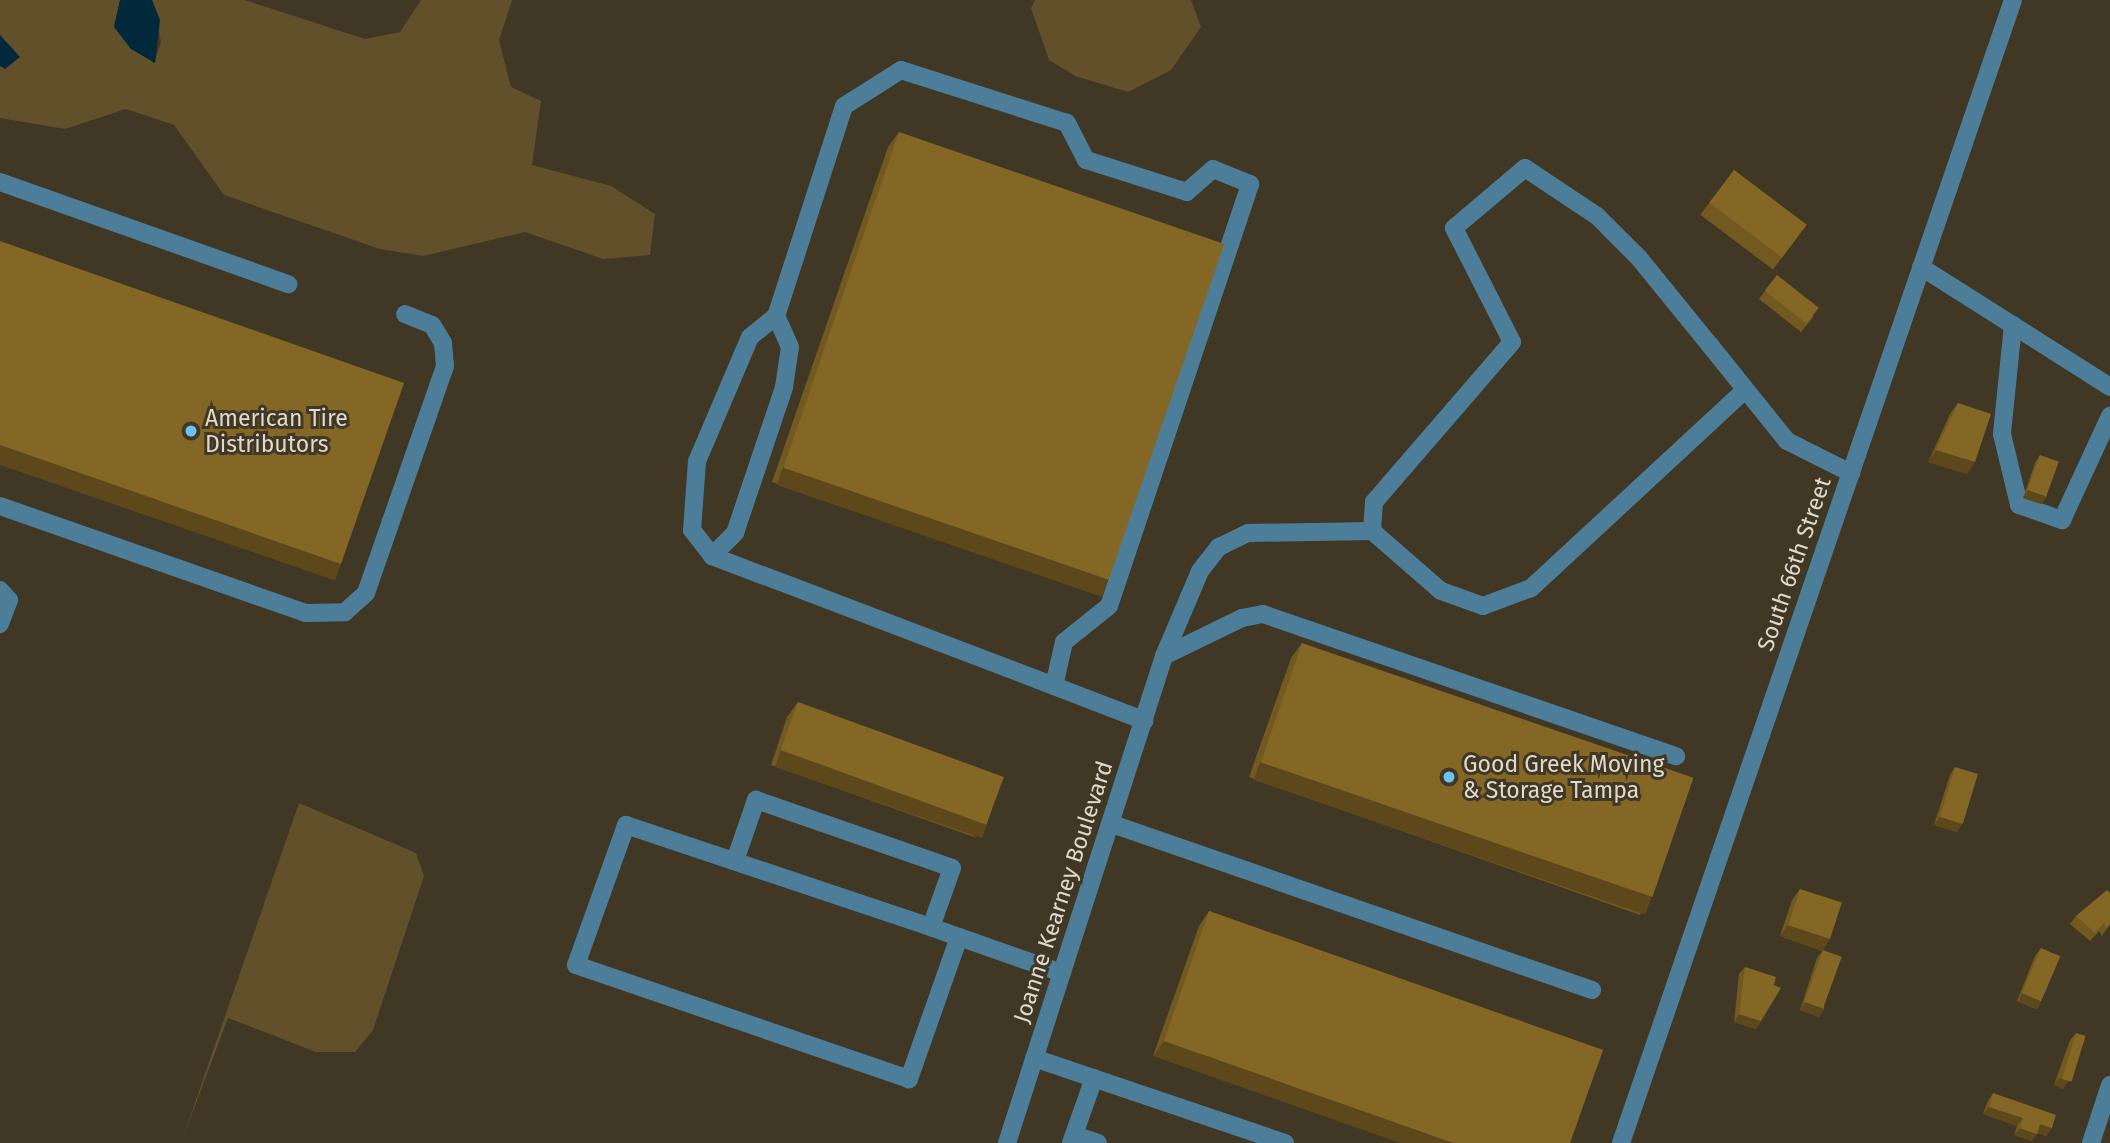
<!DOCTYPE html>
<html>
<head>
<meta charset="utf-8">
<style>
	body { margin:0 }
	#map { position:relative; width:2110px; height:1143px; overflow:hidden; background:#403724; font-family:"Fira Sans",sans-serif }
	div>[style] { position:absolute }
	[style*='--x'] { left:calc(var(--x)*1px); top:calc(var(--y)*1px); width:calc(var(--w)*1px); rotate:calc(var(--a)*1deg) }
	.green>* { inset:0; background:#61502a }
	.water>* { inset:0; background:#01283b }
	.minor>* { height:18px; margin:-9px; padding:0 9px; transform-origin:9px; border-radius:9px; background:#4d7e99 }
	.wall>* { inset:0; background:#725920; transform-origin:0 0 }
	.shaded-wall>* { inset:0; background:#5c481a; transform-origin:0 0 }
	.building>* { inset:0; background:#846725; transform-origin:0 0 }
	.dots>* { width:19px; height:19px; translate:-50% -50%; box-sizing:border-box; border:4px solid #403724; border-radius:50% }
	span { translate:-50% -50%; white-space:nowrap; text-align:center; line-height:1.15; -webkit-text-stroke:6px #403724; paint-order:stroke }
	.poi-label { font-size:23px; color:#dfdace }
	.left { translate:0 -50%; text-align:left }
	.street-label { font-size:23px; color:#dfdace }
</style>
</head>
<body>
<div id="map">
	<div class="green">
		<i style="clip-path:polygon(0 0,120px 0,114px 27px,154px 63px,161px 42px,152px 0,245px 0,365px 39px,400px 32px,421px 0,512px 0,499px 40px,511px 87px,541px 101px,532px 165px,611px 186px,655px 214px,650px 255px,603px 259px,525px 232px,423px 256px,380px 249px,224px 195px,174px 125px,126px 109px,65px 129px,0 118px,0 66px,19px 57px,0 35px)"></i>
		<i style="clip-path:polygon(1035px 0,1191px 0,1201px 27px,1171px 70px,1128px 92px,1075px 76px,1049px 60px,1031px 8px)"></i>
		<i style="clip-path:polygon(299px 803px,416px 853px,424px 876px,373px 1030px,355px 1052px,316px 1052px,228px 1018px,181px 1143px)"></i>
	</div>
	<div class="water">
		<i style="clip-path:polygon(120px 0,152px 0,160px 20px,155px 63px,131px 49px,114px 27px)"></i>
		<i style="clip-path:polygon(0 35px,20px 57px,5px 69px,0 66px)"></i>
	</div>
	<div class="minor">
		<i style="--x:0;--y:182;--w:306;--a:19.5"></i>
		<i style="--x:1921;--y:267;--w:224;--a:32.4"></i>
		<i style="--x:2013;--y:325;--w:110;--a:95.8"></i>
		<i style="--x:2002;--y:434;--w:73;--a:76.5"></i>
		<i style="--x:2019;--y:505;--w:46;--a:19.2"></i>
		<i style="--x:2062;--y:520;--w:115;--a:-65.2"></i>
		<i style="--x:1745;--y:390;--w:292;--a:137.2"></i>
		<i style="--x:1531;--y:588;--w:51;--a:159.4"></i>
		<i style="--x:1483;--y:606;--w:45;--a:-160.3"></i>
		<i style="--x:1441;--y:591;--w:91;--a:-139"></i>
		<i style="--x:1372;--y:531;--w:29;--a:-86"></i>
		<i style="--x:1374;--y:502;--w:211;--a:-49.2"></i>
		<i style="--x:1512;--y:342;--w:128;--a:-117"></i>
		<i style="--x:1454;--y:228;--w:93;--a:-40.2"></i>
		<i style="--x:1525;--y:168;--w:87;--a:33.7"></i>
		<i style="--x:1597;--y:216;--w:59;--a:45"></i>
		<i style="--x:1639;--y:258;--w:111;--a:50.9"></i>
		<i style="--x:1709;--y:344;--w:124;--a:51.2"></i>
		<i style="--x:1787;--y:441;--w:72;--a:26.6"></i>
		<i style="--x:0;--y:506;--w:324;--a:19.3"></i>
		<i style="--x:306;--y:613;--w:39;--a:-1"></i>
		<i style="--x:345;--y:612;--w:28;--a:-42"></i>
		<i style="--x:366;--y:593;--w:240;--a:-70.8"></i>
		<i style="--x:445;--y:366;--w:23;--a:-95"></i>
		<i style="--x:443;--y:343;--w:21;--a:-121"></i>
		<i style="--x:432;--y:325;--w:29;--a:-158"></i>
		<i style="--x:712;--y:556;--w:33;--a:-45"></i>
		<i style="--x:735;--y:533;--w:154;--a:-71.4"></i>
		<i style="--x:784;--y:387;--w:40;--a:-81.5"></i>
		<i style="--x:790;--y:347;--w:34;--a:-114"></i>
		<i style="--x:0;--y:590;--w:13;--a:48"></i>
		<i style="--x:9;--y:600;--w:26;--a:111"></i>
		<i style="--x:1164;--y:656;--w:87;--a:-26"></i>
		<i style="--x:1242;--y:618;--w:21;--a:-11"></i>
		<i style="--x:1263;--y:614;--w:437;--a:19"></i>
		<i style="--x:1054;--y:686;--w:45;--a:-77.2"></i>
		<i style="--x:1064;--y:642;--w:58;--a:-38.7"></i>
		<i style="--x:1109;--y:606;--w:445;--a:-71.5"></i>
		<i style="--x:1250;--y:184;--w:40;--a:-158"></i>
		<i style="--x:1213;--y:169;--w:35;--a:139"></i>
		<i style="--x:1187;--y:192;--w:106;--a:-162.4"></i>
		<i style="--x:1086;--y:160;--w:42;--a:-117.2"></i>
		<i style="--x:1067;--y:123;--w:174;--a:-162.3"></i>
		<i style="--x:901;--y:70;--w:67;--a:147.7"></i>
		<i style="--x:844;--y:106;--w:221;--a:107.9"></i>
		<i style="--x:776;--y:316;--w:33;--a:141"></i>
		<i style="--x:750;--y:337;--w:135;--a:113.1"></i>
		<i style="--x:697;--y:461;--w:69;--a:94.1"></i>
		<i style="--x:692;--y:530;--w:33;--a:52"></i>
		<i style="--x:712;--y:556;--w:366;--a:20.8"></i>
		<i style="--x:1054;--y:686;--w:97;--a:21"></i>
		<i style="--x:1112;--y:824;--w:508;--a:19.08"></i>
		<i style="--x:735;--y:861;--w:65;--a:-71"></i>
		<i style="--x:756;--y:800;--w:207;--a:19.1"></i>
		<i style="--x:952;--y:868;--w:63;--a:109.6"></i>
		<i style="--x:959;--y:937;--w:151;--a:109.4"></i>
		<i style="--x:909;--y:1079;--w:352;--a:-161.1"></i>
		<i style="--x:576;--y:965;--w:149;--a:-70.3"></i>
		<i style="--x:626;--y:825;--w:322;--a:18.5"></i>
		<i style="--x:931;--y:927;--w:30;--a:20"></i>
		<i style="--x:959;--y:937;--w:109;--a:19.3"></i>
		<i style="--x:1034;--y:1058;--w:265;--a:18.7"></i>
		<i style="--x:1074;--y:1135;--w:25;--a:18"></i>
		<i style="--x:1007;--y:1143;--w:512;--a:-72.13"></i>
		<i style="--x:1164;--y:656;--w:92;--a:-67"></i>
		<i style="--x:1200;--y:571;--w:31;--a:-52"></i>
		<i style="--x:1219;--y:547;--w:32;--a:-26"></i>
		<i style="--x:1248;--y:533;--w:124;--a:-0.9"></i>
		<i style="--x:1071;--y:1143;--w:69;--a:-70.5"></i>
		<i style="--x:1621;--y:1143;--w:1208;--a:-71.07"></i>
		<i style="--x:2091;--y:1143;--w:61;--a:-71.9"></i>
	</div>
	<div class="wall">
		<i style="clip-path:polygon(899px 132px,1098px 594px,772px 482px,888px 147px)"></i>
		<i style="left:1734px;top:170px;width:91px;height:56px;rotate:37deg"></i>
		<i style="clip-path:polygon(1765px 291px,1814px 316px,1801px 332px,1759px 299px)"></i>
		<i style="clip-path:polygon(1958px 403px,1967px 474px,1928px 462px,1950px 414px)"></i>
		<i style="clip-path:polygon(2040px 455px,2047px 496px,2041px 504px,2023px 498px,2035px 463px)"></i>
		<i style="clip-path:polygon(1302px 643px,1650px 900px,1640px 915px,1249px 777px,1291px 658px)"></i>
		<i style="clip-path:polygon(798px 702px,977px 838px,771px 765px,787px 717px)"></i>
		<i style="clip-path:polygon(1955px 767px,1962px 824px,1957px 832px,1934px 825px,1950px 775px)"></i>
		<i style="clip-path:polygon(1800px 889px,1830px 939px,1822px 951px,1780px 936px,1792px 900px)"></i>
		<i style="clip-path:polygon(1209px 911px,1603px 1050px,1153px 1056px,1199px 926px)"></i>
		<i style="clip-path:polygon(2076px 916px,2110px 924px,2102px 936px,2099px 931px,2090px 941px,2070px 924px)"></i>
		<i style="clip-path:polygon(2041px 948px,2036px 1009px,2017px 1001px,2035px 956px)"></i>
		<i style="clip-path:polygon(1823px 950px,1824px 1009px,1819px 1017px,1800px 1010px,1817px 958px)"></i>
		<i style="clip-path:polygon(1745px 967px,1761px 1021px,1756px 1029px,1734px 1022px,1739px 974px)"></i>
		<i style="clip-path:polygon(2076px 1033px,2063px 1089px,2054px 1085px,2070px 1040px)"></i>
		<i style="clip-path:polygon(1993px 1093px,2052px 1128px,2046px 1136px,2037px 1133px,2032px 1141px,2014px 1135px,2017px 1126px,1983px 1114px,1988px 1101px)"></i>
	</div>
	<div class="shaded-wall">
		<i style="left:0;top:445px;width:361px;height:19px;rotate:19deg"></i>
		<i style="clip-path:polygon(1936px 450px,1975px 462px,1967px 474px,1928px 462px)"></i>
		<i style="left:783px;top:467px;width:344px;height:19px;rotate:19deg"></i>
		<i style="clip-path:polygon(2028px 490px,2047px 496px,2041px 504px,2023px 498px)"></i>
		<i style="left:781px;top:750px;width:219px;height:18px;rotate:19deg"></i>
		<i style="left:1260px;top:762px;width:414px;height:19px;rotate:19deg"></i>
		<i style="clip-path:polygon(1940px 817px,1962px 824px,1957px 832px,1934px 825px)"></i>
		<i style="clip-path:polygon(1788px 925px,1830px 939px,1822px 951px,1780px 936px)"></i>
		<i style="left:2022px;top:993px;width:21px;height:9px;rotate:23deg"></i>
		<i style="clip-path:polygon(1805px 1002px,1824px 1009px,1819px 1017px,1800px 1010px)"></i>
		<i style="clip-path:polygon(1739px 1014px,1761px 1021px,1756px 1029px,1734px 1022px)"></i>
		<i style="clip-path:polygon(1164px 1041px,1453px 1143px,1400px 1143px,1153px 1056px)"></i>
		<i style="clip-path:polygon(2059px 1078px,2069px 1081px,2063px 1089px,2054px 1085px)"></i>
		<i style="clip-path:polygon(1989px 1107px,2023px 1118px,2017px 1126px,1983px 1114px)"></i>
		<i style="clip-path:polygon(2040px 1124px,2052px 1128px,2046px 1136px,2035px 1132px)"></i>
		<i style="clip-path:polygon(2020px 1128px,2037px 1134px,2032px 1141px,2014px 1135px)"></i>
	</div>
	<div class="building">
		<i style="left:899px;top:132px;width:344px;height:355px;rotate:19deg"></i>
		<i style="left:1734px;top:170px;width:91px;height:41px;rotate:37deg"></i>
		<i style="clip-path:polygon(0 241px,404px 383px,341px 564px,0 445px)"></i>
		<i style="left:1777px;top:275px;width:53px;height:20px;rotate:38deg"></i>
		<i style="clip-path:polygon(1958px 403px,1991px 414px,1975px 462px,1936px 450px)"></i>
		<i style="left:2040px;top:455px;width:20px;height:37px;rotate:20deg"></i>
		<i style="left:1302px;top:643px;width:414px;height:126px;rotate:19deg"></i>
		<i style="left:798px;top:702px;width:219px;height:51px;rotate:20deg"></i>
		<i style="left:1955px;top:767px;width:24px;height:52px;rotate:17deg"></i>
		<i style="left:1800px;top:889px;width:44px;height:38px;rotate:18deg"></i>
		<i style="clip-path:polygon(2107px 890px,2110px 893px,2110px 924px,2107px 928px,2104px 923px,2095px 933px,2076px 916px)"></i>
		<i style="clip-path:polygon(1209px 911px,1603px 1050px,1570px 1143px,1453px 1143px,1164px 1041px)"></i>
		<i style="left:2041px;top:948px;width:21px;height:49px;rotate:23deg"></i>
		<i style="left:1823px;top:950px;width:20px;height:55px;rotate:20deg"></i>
		<i style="clip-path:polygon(1745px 967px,1776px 977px,1774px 985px,1781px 988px,1761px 1021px,1739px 1014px)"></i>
		<i style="left:2076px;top:1033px;width:10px;height:48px;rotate:17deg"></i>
		<i style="clip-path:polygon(1993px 1093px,2056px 1115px,2052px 1128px,2040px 1124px,2037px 1134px,2020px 1128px,2023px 1118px,1989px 1107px)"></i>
	</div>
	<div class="dots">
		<i style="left:191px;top:431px;background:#6cc3f2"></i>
		<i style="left:1449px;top:777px;background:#6cc3f2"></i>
	</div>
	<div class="poi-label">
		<span class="left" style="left:205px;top:431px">American Tire<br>Distributors</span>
		<span class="left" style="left:1463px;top:777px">Good Greek Moving<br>&amp; Storage Tampa</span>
	</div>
	<div class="street-label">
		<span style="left:1794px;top:564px;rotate:-71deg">South 66th Street</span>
		<span style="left:1063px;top:892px;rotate:-72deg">Joanne Kearney Boulevard</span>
	</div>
</div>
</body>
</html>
